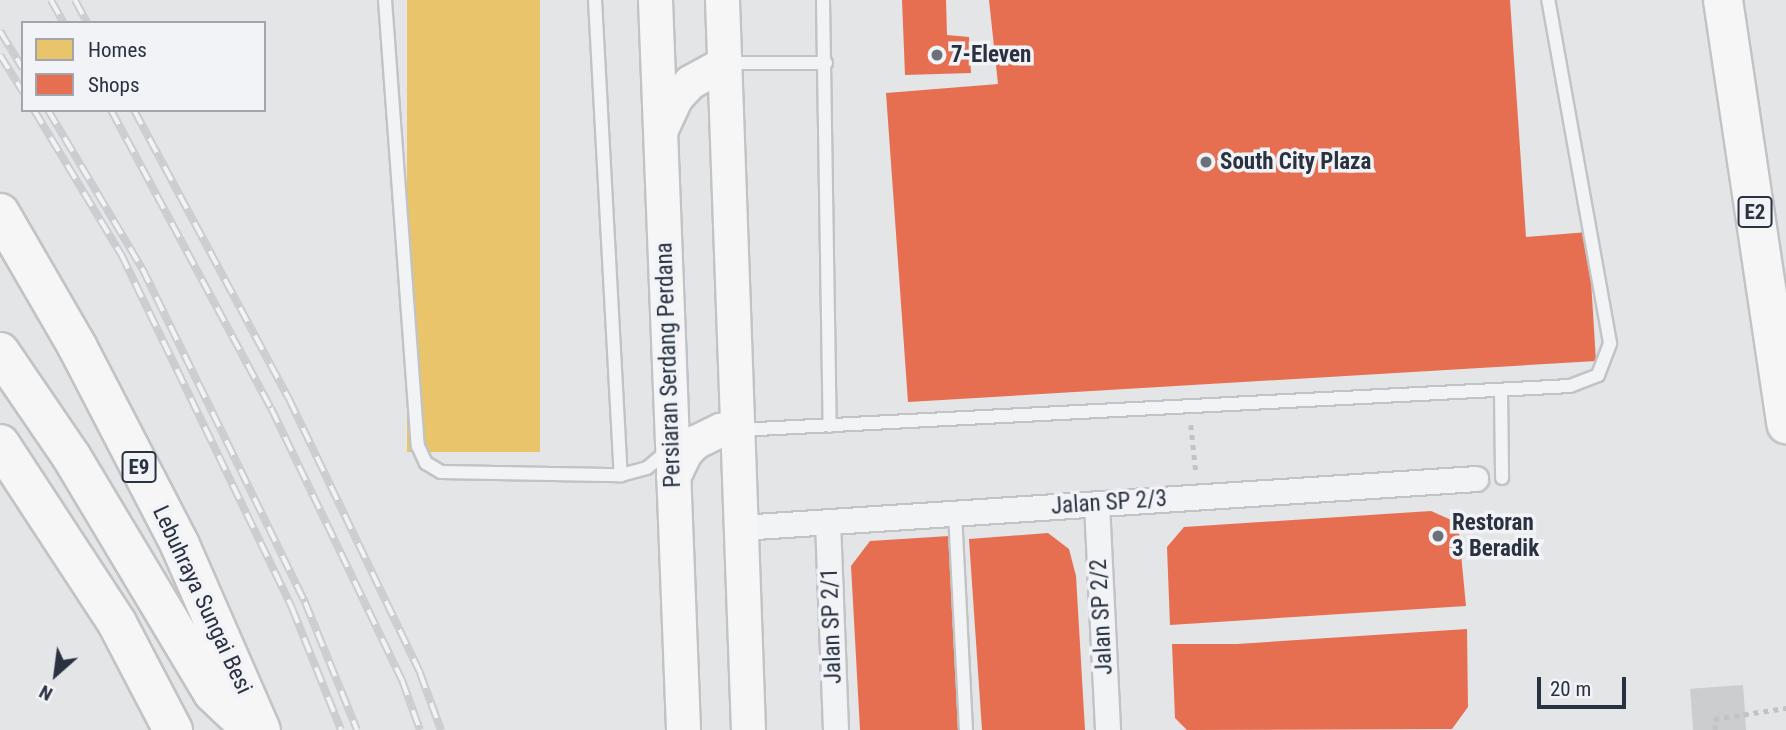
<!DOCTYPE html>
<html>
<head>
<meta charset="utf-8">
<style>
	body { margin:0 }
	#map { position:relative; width:1786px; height:730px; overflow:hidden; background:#e3e5e7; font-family:"Roboto Condensed",sans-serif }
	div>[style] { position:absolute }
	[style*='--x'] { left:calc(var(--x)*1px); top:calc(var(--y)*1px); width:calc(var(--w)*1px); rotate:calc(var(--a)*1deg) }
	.homes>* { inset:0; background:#e9c46a; transform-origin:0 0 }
	.shops>* { inset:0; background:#e76f51 }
	.building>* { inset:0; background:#cbcdcf; transform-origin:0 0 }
	.path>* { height:4.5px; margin-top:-2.25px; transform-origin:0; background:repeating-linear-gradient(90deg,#c2c3c8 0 5px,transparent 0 10px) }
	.roads { filter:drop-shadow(2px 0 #c1c3c5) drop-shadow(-2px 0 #c1c3c5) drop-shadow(0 2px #c1c3c5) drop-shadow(0 -2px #c1c3c5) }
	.service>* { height:12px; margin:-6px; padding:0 6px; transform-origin:6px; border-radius:6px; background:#f2f3f5 }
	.minor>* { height:24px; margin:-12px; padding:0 12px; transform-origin:12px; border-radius:12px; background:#f2f3f5 }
	.secondary>* { height:33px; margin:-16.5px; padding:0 16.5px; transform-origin:16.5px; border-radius:16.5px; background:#f6f6f7 }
	.motorway>* { height:38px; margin:-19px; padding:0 19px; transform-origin:19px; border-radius:19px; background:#f6f6f7 }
	.rail>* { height:8px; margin-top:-4px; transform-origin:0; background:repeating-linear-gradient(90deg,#f1f3f7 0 16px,#cccdd0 0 32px); box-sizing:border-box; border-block:2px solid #cccdd0 }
	.dots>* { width:19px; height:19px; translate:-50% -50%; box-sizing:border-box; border:4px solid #f1f3f7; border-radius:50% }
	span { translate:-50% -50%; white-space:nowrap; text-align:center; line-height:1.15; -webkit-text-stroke:7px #f1f3f7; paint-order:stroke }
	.shield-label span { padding:2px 5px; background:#f1f3f7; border:2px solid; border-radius:5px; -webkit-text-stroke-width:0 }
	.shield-label { font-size:21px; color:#2a3241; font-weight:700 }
	.poi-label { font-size:23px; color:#2a3241; font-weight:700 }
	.left { translate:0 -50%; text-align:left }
	.street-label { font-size:23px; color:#2a3241 }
	.legend { position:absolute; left:21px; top:21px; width:245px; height:91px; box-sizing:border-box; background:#f1f3f7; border:2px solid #a1a6ae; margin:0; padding:9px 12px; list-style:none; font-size:21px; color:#2a3241 }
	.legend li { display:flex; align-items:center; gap:14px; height:35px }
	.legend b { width:35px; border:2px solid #a1a6ae }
	.north { position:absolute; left:21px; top:639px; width:70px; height:70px; -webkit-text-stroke:5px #f1f3f7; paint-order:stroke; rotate:208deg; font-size:19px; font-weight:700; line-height:28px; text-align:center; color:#2a3241 }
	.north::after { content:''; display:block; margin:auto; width:24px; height:32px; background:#2a3241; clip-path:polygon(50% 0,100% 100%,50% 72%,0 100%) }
	.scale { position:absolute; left:1537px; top:677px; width:89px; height:32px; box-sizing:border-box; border:4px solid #2a3241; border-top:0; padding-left:9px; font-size:21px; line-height:24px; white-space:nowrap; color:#2a3241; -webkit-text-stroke:5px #f1f3f7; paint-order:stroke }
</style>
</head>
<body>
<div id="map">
	<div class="homes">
		<i style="left:407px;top:0;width:133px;height:452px"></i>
	</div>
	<div class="shops">
		<i style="clip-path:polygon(902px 0,946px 0,947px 35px,969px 37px,971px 73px,905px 75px)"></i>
		<i style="clip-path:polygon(989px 0,1510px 0,1526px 237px,1588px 232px,1596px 361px,908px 402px,886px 93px,998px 84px)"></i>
		<i style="clip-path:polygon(1431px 511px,1458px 523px,1466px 606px,1170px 625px,1167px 547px,1184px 527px)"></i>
		<i style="clip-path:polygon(1048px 533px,1069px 549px,1076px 576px,1085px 730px,982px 730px,969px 539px)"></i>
		<i style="clip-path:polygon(949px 536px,960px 730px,860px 730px,851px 566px,870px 541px)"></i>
		<i style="clip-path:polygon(1467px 629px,1468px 707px,1452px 729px,1187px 730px,1175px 718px,1172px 644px,1237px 644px)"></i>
	</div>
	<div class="building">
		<i style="left:1743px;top:685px;width:45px;height:53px;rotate:86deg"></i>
	</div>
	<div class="path">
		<i style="--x:1191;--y:425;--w:47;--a:83.9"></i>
		<i style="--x:1715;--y:730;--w:11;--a:-95"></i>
		<i style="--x:1714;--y:719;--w:73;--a:-8.7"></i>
	</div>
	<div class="roads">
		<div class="service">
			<i style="--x:385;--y:0;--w:447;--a:85.8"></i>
			<i style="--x:418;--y:446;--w:19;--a:65"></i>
			<i style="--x:426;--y:463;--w:17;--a:31"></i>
			<i style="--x:441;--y:472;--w:180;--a:1"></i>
			<i style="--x:621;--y:475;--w:27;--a:-15"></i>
			<i style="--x:647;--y:468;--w:25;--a:-40"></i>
			<i style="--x:595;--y:0;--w:476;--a:86.9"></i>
			<i style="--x:823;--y:0;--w:426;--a:89.1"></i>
			<i style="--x:725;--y:63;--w:101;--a:0"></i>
			<i style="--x:1501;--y:390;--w:88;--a:89.3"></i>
			<i style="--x:739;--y:430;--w:832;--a:-3.03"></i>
			<i style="--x:1570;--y:386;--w:30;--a:-21"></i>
			<i style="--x:1598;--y:375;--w:34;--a:-69"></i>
			<i style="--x:1610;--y:343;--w:349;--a:-100.2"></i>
			<i style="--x:955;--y:513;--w:217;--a:87.1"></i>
		</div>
		<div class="minor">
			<i style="--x:1097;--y:504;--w:226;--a:87.2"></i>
			<i style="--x:828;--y:522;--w:208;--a:87.8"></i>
			<i style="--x:741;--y:528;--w:737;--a:-3.81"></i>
		</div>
		<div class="secondary">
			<i style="--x:655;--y:0;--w:731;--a:87.8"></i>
			<i style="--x:722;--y:0;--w:730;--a:87.96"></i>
			<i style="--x:661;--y:129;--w:35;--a:-65"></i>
			<i style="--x:676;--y:97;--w:21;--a:-47"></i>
			<i style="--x:690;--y:82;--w:39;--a:-29"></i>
			<i style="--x:673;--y:477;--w:28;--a:-64"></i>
			<i style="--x:685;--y:452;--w:14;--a:-45"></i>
			<i style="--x:695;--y:442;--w:28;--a:-26"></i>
			<i style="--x:720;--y:430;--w:18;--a:0"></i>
		</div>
		<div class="motorway">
			<i style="--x:1723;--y:0;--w:429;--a:81.5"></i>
			<i style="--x:0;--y:213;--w:154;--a:59.9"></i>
			<i style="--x:77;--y:346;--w:224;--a:62.6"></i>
			<i style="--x:180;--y:545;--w:202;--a:66.4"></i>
			<i style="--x:0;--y:352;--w:126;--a:55.7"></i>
			<i style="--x:71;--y:456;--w:276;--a:59.1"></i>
			<i style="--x:213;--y:693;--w:54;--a:43.5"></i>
			<i style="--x:0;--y:444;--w:214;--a:56.8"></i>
			<i style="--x:117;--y:623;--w:121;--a:62.4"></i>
		</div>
	</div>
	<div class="rail">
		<i style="--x:51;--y:0;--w:26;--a:61"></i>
		<i style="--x:75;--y:0;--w:26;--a:62"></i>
		<i style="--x:0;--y:31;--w:44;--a:58.8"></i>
		<i style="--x:0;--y:55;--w:44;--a:58.1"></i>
		<i style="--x:34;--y:110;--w:168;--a:58.9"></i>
		<i style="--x:121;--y:254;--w:393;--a:64.2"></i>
		<i style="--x:292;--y:608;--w:131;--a:68.1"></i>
		<i style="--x:48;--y:110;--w:184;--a:59.3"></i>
		<i style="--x:142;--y:268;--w:372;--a:64"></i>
		<i style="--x:305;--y:602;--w:138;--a:67.9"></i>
		<i style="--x:111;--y:110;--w:338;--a:61.8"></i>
		<i style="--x:271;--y:408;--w:302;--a:64.3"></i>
		<i style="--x:402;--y:680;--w:53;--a:70.2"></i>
		<i style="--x:134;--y:110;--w:328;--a:61.8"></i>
		<i style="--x:289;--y:399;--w:304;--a:64.4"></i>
		<i style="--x:420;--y:673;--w:61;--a:69.8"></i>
	</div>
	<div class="dots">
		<i style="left:937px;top:55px;background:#6b717b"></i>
		<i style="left:1206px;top:162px;background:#6b717b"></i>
		<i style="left:1438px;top:536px;background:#6b717b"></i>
	</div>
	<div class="shield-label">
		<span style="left:1755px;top:212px">E2</span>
		<span style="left:139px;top:467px">E9</span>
	</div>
	<div class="poi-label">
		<span class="left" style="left:951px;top:55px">7-Eleven</span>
		<span class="left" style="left:1220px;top:162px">South City Plaza</span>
		<span class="left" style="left:1452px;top:536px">Restoran<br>3 Beradik</span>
	</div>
	<div class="street-label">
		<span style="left:669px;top:365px;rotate:-92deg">Persiaran Serdang Perdana</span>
		<span style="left:1109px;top:503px;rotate:-4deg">Jalan SP 2/3</span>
		<span style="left:202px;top:600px;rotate:65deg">Lebuhraya Sungai Besi</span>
		<span style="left:1102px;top:617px;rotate:-93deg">Jalan SP 2/2</span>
		<span style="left:832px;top:626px;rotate:-92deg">Jalan SP 2/1</span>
	</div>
	<ul class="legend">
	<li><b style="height:19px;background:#e9c46a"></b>Homes</li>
	<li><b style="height:19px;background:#e76f51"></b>Shops</li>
	</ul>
	<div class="north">N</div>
	<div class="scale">20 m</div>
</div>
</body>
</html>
